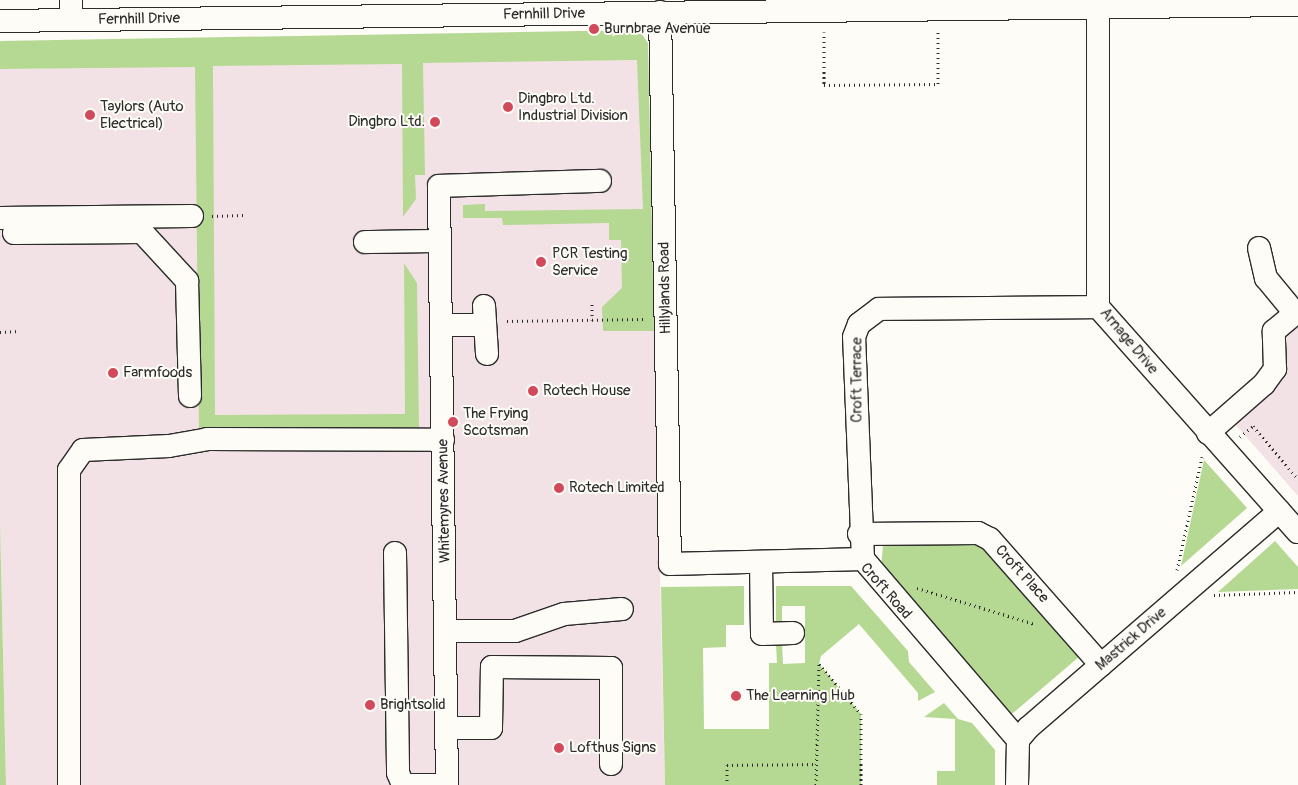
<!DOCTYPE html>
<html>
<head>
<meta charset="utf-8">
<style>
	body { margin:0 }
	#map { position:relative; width:1298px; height:785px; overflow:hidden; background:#fdfcf7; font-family:Pangolin,sans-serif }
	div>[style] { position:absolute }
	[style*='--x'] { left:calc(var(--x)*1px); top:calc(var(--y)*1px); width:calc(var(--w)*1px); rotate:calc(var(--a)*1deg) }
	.built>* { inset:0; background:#f3e2e5 }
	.green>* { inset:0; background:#b5d893 }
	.path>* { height:3px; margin-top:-1.5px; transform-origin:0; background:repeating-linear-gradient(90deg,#2b2b2b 0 1px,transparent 0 5px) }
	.roads { filter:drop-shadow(1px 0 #2b2b2b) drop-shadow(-1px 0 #2b2b2b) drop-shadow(0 1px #2b2b2b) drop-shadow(0 -1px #2b2b2b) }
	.minor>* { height:22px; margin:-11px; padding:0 11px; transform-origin:11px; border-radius:11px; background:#fdfcf7 }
	.dots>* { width:14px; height:14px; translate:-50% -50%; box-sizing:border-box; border:2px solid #fdfcf7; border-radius:50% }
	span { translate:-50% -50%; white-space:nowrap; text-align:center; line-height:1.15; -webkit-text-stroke:4px #fdfcf7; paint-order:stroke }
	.street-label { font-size:15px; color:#2b2b2b }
	.poi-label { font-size:15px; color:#2b2b2b }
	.left { translate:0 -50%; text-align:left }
	.right { translate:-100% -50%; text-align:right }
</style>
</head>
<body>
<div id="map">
	<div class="built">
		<i style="clip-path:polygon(648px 59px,665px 785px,6px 785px,0 521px,0 69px)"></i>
		<i style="clip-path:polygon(1298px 316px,1298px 496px,1222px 409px,1266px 371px,1282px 329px)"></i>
	</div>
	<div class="green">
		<i style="clip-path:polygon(639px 30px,648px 43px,654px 331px,603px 331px,602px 307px,622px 288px,621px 240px,609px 240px,609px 223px,503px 225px,502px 218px,463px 218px,463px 205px,485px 204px,485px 211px,643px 209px,637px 60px,423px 63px,425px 175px,415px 175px,416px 199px,403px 217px,402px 64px,213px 66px,215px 415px,405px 414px,404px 263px,417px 283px,419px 430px,199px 430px,195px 67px,0 69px,0 41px)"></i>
		<i style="clip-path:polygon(1204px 460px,1247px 508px,1181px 566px)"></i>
		<i style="clip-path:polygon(0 521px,6px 785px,0 785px)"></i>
		<i style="clip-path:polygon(1275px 541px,1298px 567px,1298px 589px,1218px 592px)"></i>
		<i style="clip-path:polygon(892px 542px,977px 542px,986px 547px,1080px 656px,1013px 713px,1006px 714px,881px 568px,883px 546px)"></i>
		<i style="clip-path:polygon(744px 586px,744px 625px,726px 625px,726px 647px,703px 648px,704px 729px,769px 729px,769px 663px,777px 663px,776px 644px,782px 644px,783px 664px,805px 663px,805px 606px,782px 606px,782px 621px,776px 622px,776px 586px,851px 586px,908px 651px,909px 662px,935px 692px,918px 701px,918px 693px,859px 624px,821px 656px,819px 664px,861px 714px,861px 785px,665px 785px,661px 587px)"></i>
		<i style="clip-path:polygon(944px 703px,958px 719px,972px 723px,995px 750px,995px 785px,937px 785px,937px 771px,955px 771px,955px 719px,924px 717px)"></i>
	</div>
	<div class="path">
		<i style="--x:824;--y:32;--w:53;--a:90"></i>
		<i style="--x:824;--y:85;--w:114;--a:-0.5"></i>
		<i style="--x:938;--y:84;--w:52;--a:-90"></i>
		<i style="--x:212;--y:216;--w:32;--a:-2"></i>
		<i style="--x:592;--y:304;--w:16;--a:90"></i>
		<i style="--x:507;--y:321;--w:138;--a:-0.8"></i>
		<i style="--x:0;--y:332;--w:20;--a:-3"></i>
		<i style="--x:1240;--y:437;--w:17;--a:-40"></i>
		<i style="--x:1253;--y:426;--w:70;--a:49.7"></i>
		<i style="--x:1177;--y:570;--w:116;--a:-77.5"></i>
		<i style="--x:917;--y:588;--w:123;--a:17"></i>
		<i style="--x:1214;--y:595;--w:84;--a:-2"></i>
		<i style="--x:727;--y:785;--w:20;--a:-90"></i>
		<i style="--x:727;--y:765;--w:89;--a:-0.6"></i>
		<i style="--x:816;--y:785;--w:121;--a:-88.6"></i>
		<i style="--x:819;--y:664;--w:65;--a:50"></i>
		<i style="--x:861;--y:714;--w:71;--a:90"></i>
	</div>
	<div class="roads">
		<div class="minor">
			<i style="--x:71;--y:0;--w:20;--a:87"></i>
			<i style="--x:1098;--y:6;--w:301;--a:90"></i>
			<i style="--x:1098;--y:307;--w:301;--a:48.4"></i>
			<i style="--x:660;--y:12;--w:552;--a:88.96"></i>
			<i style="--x:670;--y:564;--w:193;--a:-1.5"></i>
			<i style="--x:863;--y:559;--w:238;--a:49.4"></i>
			<i style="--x:0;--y:21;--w:1298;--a:-0.71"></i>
			<i style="--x:0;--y:218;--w:192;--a:-0.6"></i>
			<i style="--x:14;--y:233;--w:128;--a:-0.4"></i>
			<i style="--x:142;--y:232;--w:67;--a:47.4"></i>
			<i style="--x:187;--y:281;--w:115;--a:88.5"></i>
			<i style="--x:365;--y:242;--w:75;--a:-0.8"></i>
			<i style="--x:1259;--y:248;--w:31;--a:77"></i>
			<i style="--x:1266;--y:278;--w:45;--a:50.4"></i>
			<i style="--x:484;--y:306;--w:48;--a:86.4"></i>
			<i style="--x:441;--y:325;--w:43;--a:0"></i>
			<i style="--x:1208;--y:433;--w:74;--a:-41.2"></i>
			<i style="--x:1264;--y:384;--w:19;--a:-54"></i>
			<i style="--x:1275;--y:369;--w:38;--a:-92"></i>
			<i style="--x:1274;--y:331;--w:31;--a:-40"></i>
			<i style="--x:859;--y:534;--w:119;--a:-0.5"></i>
			<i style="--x:978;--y:533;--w:13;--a:27"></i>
			<i style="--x:990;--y:539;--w:168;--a:48.6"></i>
			<i style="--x:395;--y:553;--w:220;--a:89.2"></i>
			<i style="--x:398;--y:773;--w:13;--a:67"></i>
			<i style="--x:403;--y:785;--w:44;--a:0"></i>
			<i style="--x:863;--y:559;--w:222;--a:-92.3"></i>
			<i style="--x:854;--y:337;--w:14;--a:-69"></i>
			<i style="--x:859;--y:324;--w:25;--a:-37"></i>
			<i style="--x:879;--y:309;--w:219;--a:-0.5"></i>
			<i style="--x:761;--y:562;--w:72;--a:89.2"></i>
			<i style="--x:762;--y:634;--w:31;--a:-2"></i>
			<i style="--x:446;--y:631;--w:69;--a:0"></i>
			<i style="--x:515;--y:631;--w:52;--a:-19.1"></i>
			<i style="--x:564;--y:614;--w:58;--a:-4.9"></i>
			<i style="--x:447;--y:728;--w:44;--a:0"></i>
			<i style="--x:491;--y:728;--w:61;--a:-89.1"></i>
			<i style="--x:492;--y:667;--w:119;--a:0.5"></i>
			<i style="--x:611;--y:668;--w:96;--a:90"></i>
			<i style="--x:69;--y:785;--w:315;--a:-90"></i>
			<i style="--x:69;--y:470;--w:24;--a:-55"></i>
			<i style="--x:83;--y:450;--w:86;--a:-2.7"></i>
			<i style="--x:169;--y:446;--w:39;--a:-10"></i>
			<i style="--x:207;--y:439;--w:236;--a:0.2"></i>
			<i style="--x:447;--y:785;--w:599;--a:-90.77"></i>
			<i style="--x:439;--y:186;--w:161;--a:-1.8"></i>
			<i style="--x:1017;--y:785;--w:45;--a:-88.7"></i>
			<i style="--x:1018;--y:740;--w:16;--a:-50"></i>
			<i style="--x:1028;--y:728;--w:332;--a:-40.8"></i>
		</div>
	</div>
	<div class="dots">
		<i style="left:594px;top:29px;background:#d1495b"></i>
		<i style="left:508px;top:107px;background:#d1495b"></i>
		<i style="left:90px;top:115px;background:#d1495b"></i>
		<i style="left:435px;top:122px;background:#d1495b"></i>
		<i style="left:541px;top:262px;background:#d1495b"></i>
		<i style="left:113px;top:373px;background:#d1495b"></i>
		<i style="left:533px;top:391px;background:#d1495b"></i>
		<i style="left:453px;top:422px;background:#d1495b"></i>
		<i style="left:559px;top:488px;background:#d1495b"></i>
		<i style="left:736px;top:696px;background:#d1495b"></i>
		<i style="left:370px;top:705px;background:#d1495b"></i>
		<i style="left:559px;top:748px;background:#d1495b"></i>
	</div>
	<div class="street-label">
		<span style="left:544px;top:14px;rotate:-1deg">Fernhill Drive</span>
		<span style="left:139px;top:19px;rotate:-1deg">Fernhill Drive</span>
		<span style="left:665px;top:288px;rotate:-91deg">Hillylands Road</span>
		<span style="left:1129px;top:341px;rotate:50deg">Arnage Drive</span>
		<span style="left:857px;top:380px;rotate:-90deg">Croft Terrace</span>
		<span style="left:444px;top:501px;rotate:-91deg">Whitemyres Avenue</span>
		<span style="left:1022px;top:574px;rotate:48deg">Croft Place</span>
		<span style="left:886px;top:591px;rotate:49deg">Croft Road</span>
		<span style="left:1131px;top:639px;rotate:-41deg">Mastrick Drive</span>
	</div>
	<div class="poi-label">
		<span class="left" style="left:604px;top:29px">Burnbrae Avenue</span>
		<span class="left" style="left:518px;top:107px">Dingbro Ltd.<br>Industrial Division</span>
		<span class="left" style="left:100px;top:115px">Taylors (Auto<br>Electrical)</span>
		<span class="right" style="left:425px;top:122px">Dingbro Ltd.</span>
		<span class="left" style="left:552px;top:262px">PCR Testing<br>Service</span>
		<span class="left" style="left:123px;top:373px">Farmfoods</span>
		<span class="left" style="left:543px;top:391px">Rotech House</span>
		<span class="left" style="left:463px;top:422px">The Frying<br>Scotsman</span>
		<span class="left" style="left:569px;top:488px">Rotech Limited</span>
		<span class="left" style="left:746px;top:696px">The Learning Hub</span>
		<span class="left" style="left:380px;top:705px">Brightsolid</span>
		<span class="left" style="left:569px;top:748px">Lofthus Signs</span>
	</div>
</div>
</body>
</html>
